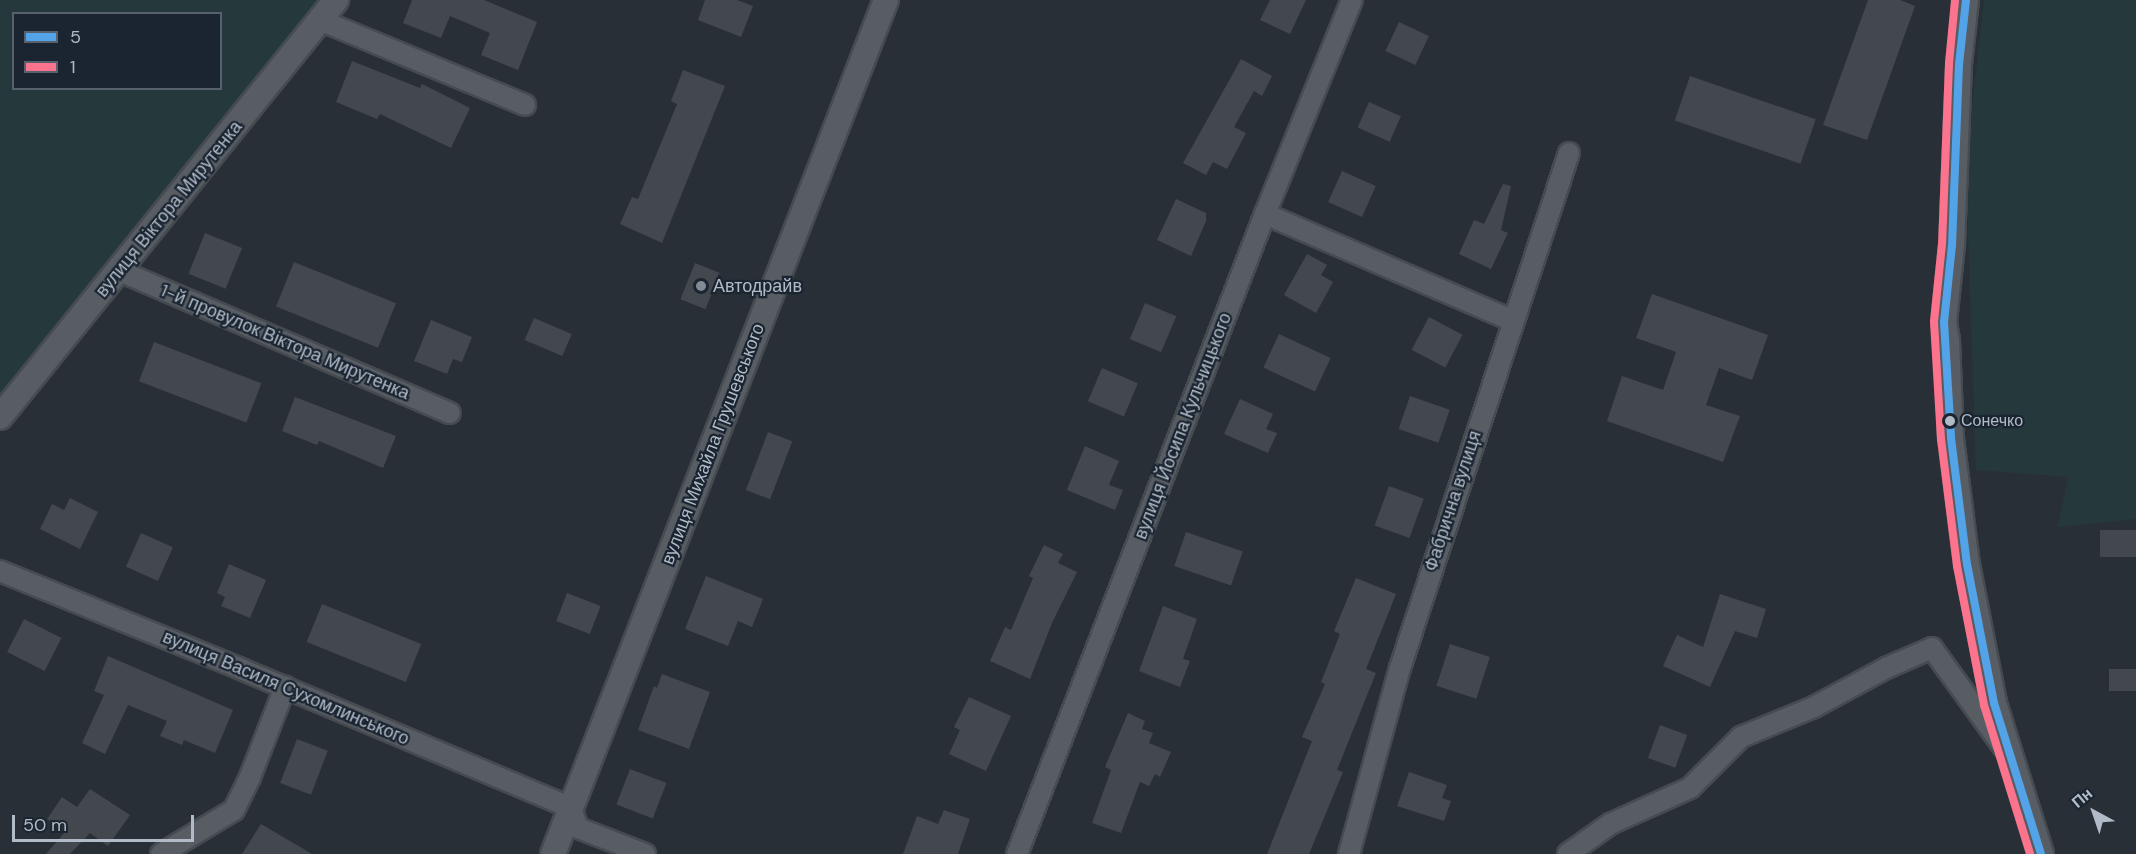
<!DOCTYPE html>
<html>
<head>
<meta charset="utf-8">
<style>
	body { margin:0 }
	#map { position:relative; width:2136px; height:854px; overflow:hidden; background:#282f36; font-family:"DM Sans",sans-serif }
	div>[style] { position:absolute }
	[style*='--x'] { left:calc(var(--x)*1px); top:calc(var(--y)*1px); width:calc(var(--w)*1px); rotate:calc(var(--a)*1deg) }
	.green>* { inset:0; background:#25393c }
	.building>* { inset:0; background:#42484e; transform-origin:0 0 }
	.roads { filter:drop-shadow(2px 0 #464b51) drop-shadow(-2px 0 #464b51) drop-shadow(0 2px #464b51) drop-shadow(0 -2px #464b51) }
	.minor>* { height:20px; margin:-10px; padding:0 10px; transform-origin:10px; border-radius:10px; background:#585d64 }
	.tertiary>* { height:24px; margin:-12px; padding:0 12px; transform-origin:12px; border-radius:12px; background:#585d64 }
	.bus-1>* { height:8px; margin:-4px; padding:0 4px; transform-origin:4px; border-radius:4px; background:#53a3e8 }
	.bus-2>* { height:8px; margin:-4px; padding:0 4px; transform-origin:4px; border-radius:4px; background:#fc738d }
	.dots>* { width:16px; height:16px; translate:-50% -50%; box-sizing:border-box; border:3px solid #1b2531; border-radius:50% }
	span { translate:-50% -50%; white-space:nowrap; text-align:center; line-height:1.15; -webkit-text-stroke:4.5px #1b2531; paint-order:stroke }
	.bus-label { font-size:16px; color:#b1bbc8 }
	.left { translate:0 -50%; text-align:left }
	.street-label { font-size:18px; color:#b1bbc8 }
	.poi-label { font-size:18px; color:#b1bbc8 }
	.legend { position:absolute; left:12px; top:12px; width:210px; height:78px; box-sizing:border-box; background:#1b2531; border:2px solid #57616d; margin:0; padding:8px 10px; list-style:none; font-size:18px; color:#b1bbc8 }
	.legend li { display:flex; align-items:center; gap:12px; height:30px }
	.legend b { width:30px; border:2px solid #57616d }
	.north { position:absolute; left:2064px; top:782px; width:60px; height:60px; -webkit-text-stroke:4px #1b2531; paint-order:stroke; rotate:320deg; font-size:16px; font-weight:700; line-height:24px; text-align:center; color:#b1bbc8 }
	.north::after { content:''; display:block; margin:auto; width:21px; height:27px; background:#b1bbc8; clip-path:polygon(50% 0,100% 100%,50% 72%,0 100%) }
	.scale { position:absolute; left:12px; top:815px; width:182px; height:27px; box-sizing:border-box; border:3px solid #b1bbc8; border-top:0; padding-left:8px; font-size:18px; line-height:21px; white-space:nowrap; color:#b1bbc8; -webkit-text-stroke:4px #1b2531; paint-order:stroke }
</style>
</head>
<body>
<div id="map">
	<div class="green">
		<i style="clip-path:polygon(evenodd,0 0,327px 0,0 418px,0 0,14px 14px,220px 14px,220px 88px,14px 88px,14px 14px)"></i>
		<i style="clip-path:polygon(1984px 0,2136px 0,2136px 519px,2058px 527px,2068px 477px,1976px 470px,1968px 229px,1969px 134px)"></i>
	</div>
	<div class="building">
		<i style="clip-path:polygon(412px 0,484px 0,537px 22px,518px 70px,481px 55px,490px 33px,450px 16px,441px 38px,403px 23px)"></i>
		<i style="clip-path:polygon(705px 0,737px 0,753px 6px,741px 37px,698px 20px)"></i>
		<i style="clip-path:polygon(1270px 0,1306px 0,1290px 34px,1260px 20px)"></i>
		<i style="clip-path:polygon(1868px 0,1900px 0,1915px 6px,1867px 140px,1823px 125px)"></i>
		<i style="left:1399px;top:22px;width:33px;height:32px;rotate:25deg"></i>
		<i style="clip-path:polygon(1241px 59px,1272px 76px,1262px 96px,1254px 91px,1234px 127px,1246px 133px,1227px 169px,1213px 162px,1206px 175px,1183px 163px)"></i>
		<i style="clip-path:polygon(352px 61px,420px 88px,422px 84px,470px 108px,451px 148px,380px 114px,377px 119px,336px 102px)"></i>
		<i style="clip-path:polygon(683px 70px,725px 86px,662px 243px,620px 224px,632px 197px,638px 199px,677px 104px,671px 101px)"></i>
		<i style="left:1690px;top:76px;width:133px;height:47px;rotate:19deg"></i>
		<i style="left:1369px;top:102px;width:35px;height:28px;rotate:24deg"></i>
		<i style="left:1342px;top:171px;width:37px;height:34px;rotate:24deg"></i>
		<i style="clip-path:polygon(1503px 184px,1511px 186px,1501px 230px,1508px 233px,1491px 269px,1459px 254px,1474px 220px,1484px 224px)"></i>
		<i style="clip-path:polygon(1176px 199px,1206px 213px,1206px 221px,1191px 256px,1157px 240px)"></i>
		<i style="left:205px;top:233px;width:40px;height:44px;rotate:22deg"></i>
		<i style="clip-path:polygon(1307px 254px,1327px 265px,1321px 275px,1333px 282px,1316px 313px,1284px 295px)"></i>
		<i style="left:294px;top:262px;width:110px;height:48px;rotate:22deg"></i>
		<i style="left:695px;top:263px;width:27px;height:39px;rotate:22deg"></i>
		<i style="clip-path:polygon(1652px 294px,1768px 335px,1752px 380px,1719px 368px,1706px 405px,1740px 416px,1723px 462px,1607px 421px,1622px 376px,1663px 390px,1676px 352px,1636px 338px)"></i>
		<i style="left:1145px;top:303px;width:34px;height:39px;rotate:23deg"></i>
		<i style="left:1429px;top:317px;width:38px;height:37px;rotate:28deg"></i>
		<i style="left:534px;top:318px;width:41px;height:24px;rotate:23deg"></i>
		<i style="clip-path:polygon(431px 320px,472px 337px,462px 362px,453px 359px,447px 374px,414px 361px)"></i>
		<i style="left:1279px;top:334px;width:57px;height:37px;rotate:25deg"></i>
		<i style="left:154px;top:342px;width:115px;height:42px;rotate:21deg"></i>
		<i style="left:1102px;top:368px;width:39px;height:36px;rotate:23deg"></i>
		<i style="left:1410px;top:396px;width:42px;height:35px;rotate:19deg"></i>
		<i style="clip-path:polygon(295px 397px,396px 436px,383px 468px,319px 441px,317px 445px,282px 431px)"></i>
		<i style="clip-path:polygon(1240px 399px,1273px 414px,1266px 429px,1277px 433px,1268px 453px,1224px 434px)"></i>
		<i style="left:768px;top:432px;width:26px;height:62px;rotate:21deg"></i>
		<i style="clip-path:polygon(1085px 446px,1119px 461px,1109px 485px,1123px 490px,1115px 510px,1067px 490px)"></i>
		<i style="left:1389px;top:486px;width:37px;height:42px;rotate:20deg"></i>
		<i style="clip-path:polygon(70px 498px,98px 512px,80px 549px,40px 529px,52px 504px,64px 510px)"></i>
		<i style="left:2136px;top:530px;width:27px;height:36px;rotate:90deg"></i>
		<i style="left:1186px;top:532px;width:60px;height:36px;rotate:19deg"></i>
		<i style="left:141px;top:533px;width:35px;height:37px;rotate:24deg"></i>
		<i style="clip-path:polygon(1044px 545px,1063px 554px,1058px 563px,1077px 572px,1052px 623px,1030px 679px,990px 661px,1005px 627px,1011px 630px,1033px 578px,1029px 576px)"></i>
		<i style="clip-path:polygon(229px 564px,266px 580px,250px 618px,221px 606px,225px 597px,217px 593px)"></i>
		<i style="clip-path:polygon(706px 576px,763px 599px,752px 627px,738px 621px,728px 646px,685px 629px)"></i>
		<i style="clip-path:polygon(1356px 578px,1396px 594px,1366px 669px,1376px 673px,1337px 770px,1343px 772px,1309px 854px,1267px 854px,1312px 741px,1302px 737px,1325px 684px,1321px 682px,1340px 634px,1334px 631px)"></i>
		<i style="left:567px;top:593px;width:36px;height:30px;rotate:21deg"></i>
		<i style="clip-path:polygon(1720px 594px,1766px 609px,1757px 638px,1735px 631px,1710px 687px,1663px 666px,1677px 635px,1703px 647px)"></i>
		<i style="left:322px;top:604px;width:107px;height:41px;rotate:22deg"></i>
		<i style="clip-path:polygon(1163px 606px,1197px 619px,1183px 659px,1190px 661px,1180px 687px,1139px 671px)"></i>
		<i style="left:24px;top:619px;width:42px;height:37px;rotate:27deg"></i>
		<i style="left:1450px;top:644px;width:42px;height:44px;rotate:18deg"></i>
		<i style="clip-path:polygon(108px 656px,233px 710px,215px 753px,184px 740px,182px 745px,160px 736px,167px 721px,128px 705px,105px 754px,82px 743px,104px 695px,94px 691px)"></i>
		<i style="left:2136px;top:669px;width:22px;height:27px;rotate:90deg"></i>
		<i style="clip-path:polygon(662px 674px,710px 692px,689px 749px,638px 730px,654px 686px,657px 688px)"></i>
		<i style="clip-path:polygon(969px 697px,1011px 716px,986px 771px,949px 754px,960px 730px,954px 727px)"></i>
		<i style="clip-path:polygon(1128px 713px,1145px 721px,1142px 729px,1153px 733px,1149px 743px,1171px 752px,1160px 777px,1155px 774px,1149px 786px,1140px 782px,1121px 833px,1092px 823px,1111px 770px,1105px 767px)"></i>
		<i style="left:1660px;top:725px;width:29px;height:35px;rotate:20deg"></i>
		<i style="left:297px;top:739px;width:33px;height:47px;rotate:21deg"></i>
		<i style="left:630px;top:769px;width:39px;height:38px;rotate:21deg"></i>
		<i style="clip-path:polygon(1409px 772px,1447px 785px,1442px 798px,1451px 801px,1444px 821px,1397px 806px)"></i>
		<i style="clip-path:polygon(90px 789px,130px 815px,108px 846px,90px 833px,70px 854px,46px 854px,65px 832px,47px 819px,62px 797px,77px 807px)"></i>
		<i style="clip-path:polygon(944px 810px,970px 819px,958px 854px,903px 854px,917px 816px,938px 824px)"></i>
		<i style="clip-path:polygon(261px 824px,312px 854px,242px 854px)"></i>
	</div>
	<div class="roads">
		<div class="minor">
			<i style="--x:320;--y:20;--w:222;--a:22.5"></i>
			<i style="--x:1265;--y:214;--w:270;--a:23.3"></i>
			<i style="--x:120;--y:271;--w:359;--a:23.3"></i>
			<i style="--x:0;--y:571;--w:260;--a:22.1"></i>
			<i style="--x:241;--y:669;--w:358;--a:22.8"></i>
			<i style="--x:571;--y:808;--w:21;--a:71"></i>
			<i style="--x:578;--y:828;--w:72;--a:21.2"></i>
			<i style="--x:161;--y:854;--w:85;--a:-31.1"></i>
			<i style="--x:234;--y:810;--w:37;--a:-64"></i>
			<i style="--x:250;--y:777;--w:97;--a:-68.7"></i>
			<i style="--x:1017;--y:854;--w:686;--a:-68.82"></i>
			<i style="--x:1265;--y:214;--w:231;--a:-67.9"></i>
			<i style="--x:1349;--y:854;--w:193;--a:-74.7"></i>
			<i style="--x:1400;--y:668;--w:542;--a:-71.83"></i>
			<i style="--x:1568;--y:854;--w:52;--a:-35.5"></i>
			<i style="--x:1610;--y:824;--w:88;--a:-24.2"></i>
			<i style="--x:1690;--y:788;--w:72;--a:-45"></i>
			<i style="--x:1741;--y:737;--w:79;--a:-22.3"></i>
			<i style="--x:1814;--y:707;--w:82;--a:-28.4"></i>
			<i style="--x:1886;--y:668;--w:50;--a:-23.5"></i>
			<i style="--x:1932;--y:648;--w:123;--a:54.2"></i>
		</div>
		<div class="tertiary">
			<i style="--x:1966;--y:0;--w:64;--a:96.2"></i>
			<i style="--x:1959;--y:64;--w:181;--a:92.2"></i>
			<i style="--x:1952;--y:245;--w:77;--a:95.9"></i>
			<i style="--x:1944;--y:322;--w:18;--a:81"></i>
			<i style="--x:1947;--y:340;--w:98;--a:87.7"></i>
			<i style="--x:1951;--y:438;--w:127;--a:82.8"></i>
			<i style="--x:1967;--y:564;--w:142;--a:79"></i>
			<i style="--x:1994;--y:703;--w:158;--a:72.7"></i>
			<i style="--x:0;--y:417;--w:536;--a:-51.14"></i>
			<i style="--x:553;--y:854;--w:917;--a:-68.7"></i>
		</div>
	</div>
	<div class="bus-1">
		<i style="--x:1966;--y:0;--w:64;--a:96.2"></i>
		<i style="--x:1959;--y:64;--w:181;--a:92.2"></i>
		<i style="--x:1952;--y:245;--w:77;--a:95.9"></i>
		<i style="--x:1944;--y:322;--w:116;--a:86.5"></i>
		<i style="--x:1951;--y:438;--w:127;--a:82.8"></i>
		<i style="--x:1967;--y:564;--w:142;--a:79"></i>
		<i style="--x:1994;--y:703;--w:158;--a:72.7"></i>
	</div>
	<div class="bus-2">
		<i style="--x:1955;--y:0;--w:64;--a:95.4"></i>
		<i style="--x:1949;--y:64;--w:180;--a:92.2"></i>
		<i style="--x:1942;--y:244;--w:78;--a:95.9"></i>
		<i style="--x:1934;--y:322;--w:117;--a:86.6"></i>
		<i style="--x:1941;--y:439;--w:128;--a:82.8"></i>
		<i style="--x:1957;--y:566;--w:142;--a:79"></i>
		<i style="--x:1984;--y:705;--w:156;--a:72.8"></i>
	</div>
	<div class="dots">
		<i style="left:701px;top:286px;background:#818a95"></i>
		<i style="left:1950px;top:421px;background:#b1bbc8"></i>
	</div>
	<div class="bus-label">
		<span class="left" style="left:1961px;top:421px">Сонечко</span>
	</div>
	<div class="street-label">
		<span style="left:169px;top:209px;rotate:-51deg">вулиця Віктора Мирутенка</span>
		<span style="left:285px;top:342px;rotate:23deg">1-й провулок Віктора Мирутенка</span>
		<span style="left:1183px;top:426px;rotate:-69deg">вулиця Йосипа Кульчицького</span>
		<span style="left:713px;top:444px;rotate:-69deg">вулиця Михайла Грушевського</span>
		<span style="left:1453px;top:501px;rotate:-72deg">Фабрична вулиця</span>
		<span style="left:286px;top:688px;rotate:23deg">вулиця Василя Сухомлинського</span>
	</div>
	<div class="poi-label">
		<span class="left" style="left:713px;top:286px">Автодрайв</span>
	</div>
	<ul class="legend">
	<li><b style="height:8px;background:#53a3e8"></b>5</li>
	<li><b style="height:8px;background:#fc738d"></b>1</li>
	</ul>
	<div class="north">Пн</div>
	<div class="scale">50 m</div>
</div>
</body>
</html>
